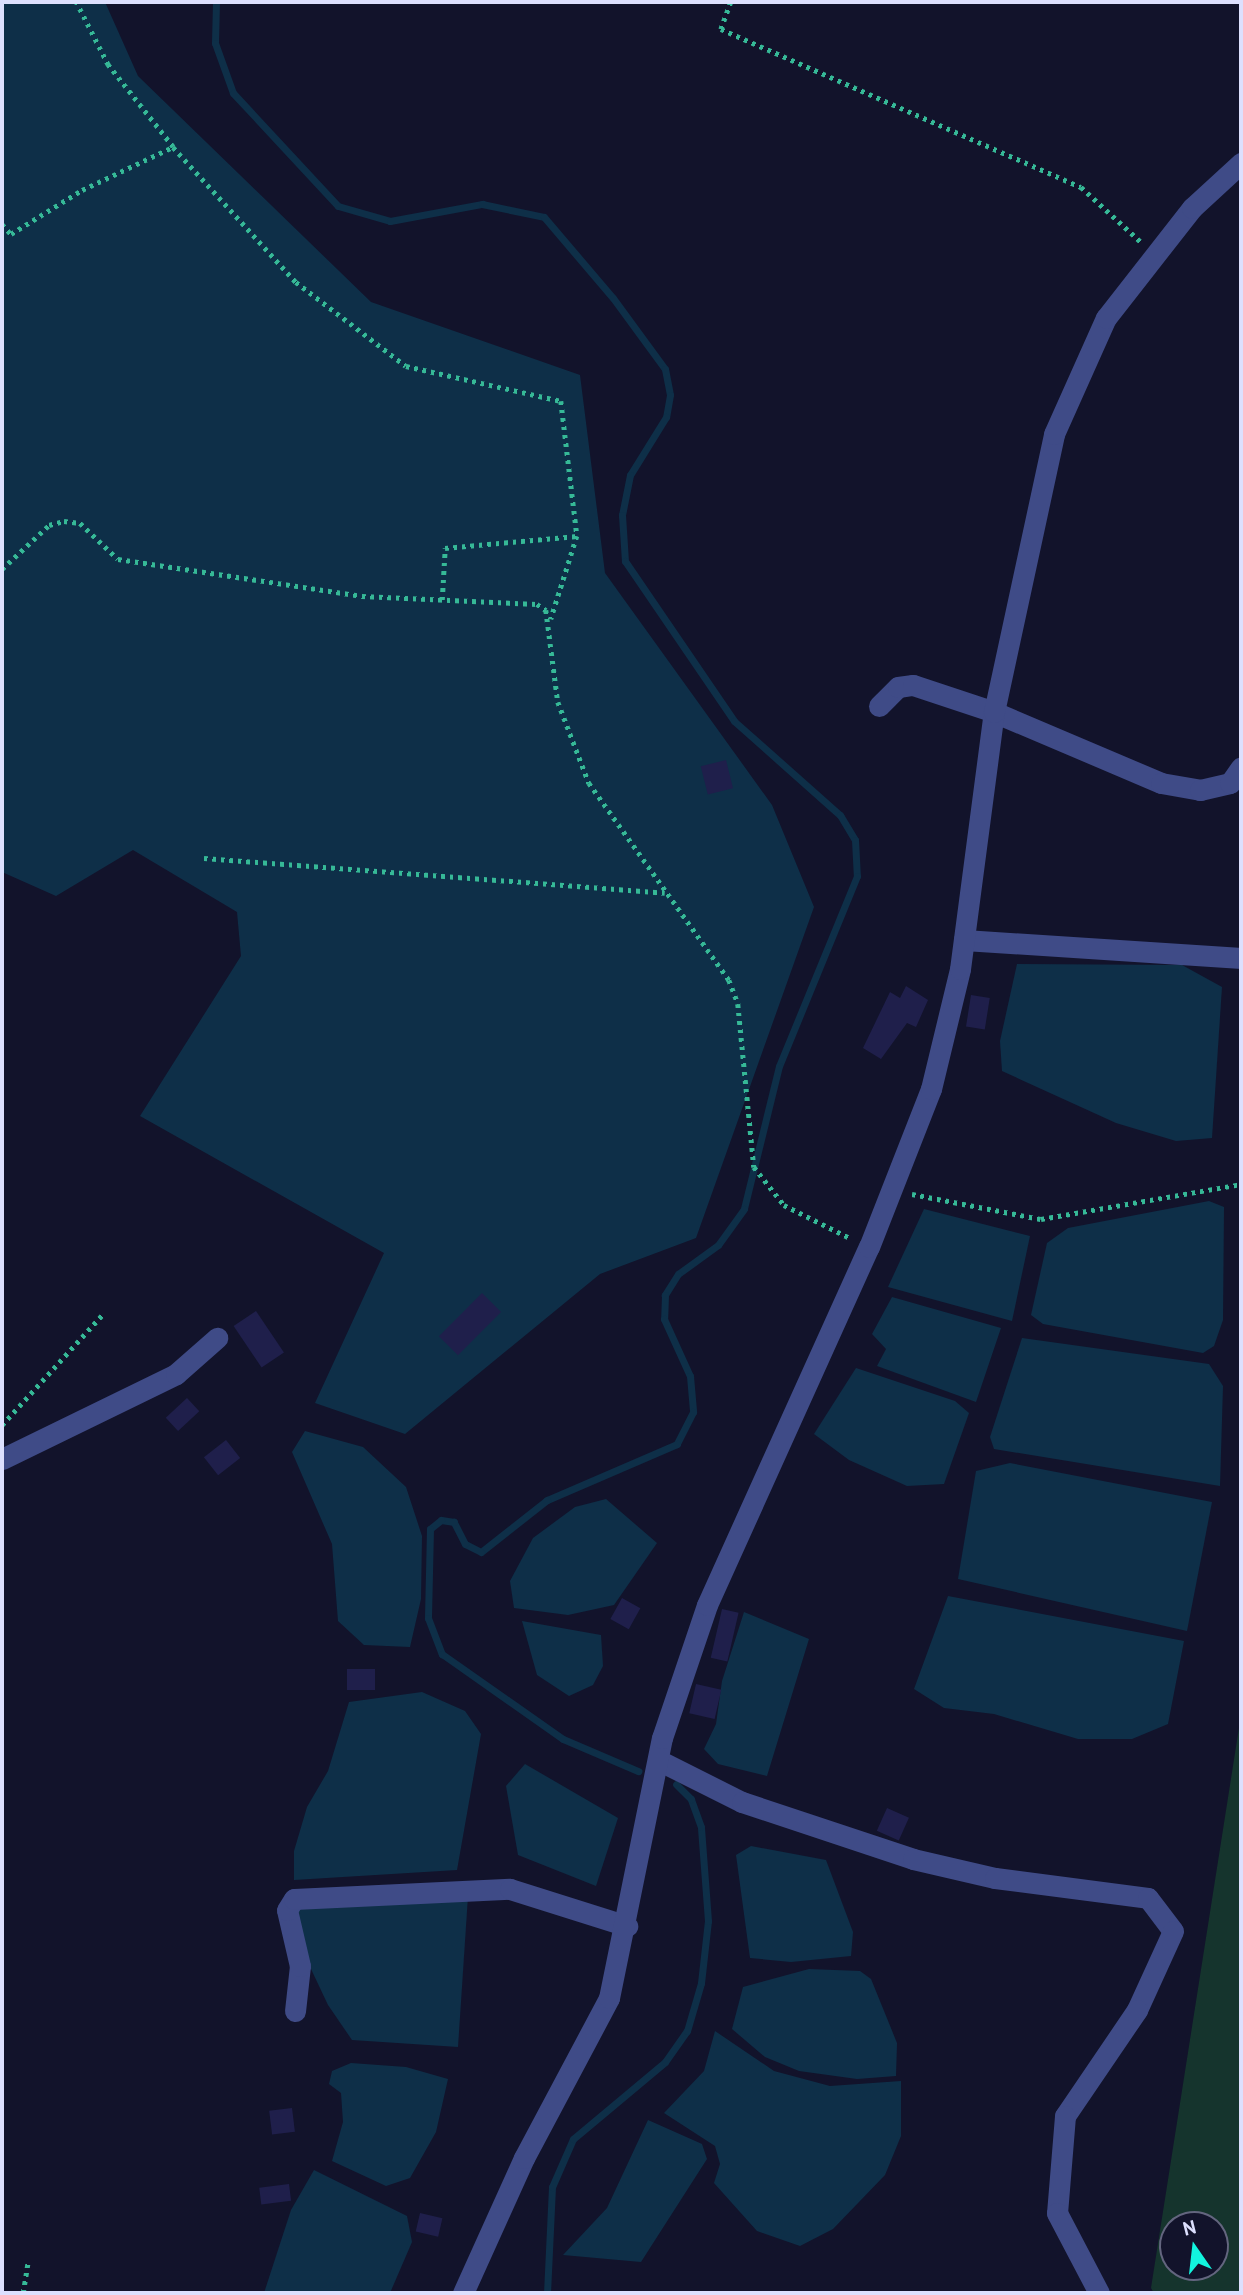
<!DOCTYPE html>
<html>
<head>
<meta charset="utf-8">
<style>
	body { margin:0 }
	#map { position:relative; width:1243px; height:2295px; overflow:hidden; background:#12132b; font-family:"PT Sans",sans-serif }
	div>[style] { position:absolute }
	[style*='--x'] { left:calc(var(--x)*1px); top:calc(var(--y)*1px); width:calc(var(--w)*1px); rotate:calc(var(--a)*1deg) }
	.green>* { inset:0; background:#15342d }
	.water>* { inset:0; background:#0e2f48 }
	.stream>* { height:7px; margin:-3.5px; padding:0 3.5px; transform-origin:3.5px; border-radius:3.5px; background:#0e2f48 }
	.building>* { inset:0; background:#1f1f4b; transform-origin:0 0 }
	.path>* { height:4.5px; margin-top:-2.25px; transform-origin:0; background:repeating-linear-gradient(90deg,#36b997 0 3.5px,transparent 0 8.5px) }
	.minor>* { height:21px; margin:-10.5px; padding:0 10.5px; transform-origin:10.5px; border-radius:10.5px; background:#3f4b87 }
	span { translate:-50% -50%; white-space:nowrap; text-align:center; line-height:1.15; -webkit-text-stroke:5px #12132b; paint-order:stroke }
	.frame { position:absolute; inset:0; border:4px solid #dde0fe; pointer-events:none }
	.north { position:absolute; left:1159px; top:2211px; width:70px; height:70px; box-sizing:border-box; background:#12132b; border:2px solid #63657f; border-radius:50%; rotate:346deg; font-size:19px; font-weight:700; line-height:28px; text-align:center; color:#dde0fe }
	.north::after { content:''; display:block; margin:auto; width:24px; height:32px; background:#12f5de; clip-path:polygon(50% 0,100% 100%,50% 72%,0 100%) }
</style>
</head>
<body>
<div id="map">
	<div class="green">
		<i style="clip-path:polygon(evenodd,1241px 1715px,1241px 2293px,1154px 2293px,1151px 2288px,1241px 1715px,1173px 2225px,1215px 2225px,1215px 2267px,1173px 2267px,1173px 2225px)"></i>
	</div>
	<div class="water">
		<i style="clip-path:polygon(2px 2px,105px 2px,138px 76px,371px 302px,580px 375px,605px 573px,772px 805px,814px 907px,696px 1238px,600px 1274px,405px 1434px,315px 1403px,384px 1253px,140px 1116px,241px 956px,237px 912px,133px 850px,56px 896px,2px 872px)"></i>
		<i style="clip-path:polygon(1017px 964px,1182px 965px,1222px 987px,1212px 1138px,1176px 1141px,1116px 1123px,1002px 1071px,1000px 1041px)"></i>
		<i style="clip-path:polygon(1209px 1201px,1224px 1207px,1223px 1320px,1214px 1346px,1203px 1353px,1043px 1324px,1031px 1315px,1047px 1243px,1068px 1228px)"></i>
		<i style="clip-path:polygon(924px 1209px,1030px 1236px,1012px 1321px,888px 1287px)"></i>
		<i style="clip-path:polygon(892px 1297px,1001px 1328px,976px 1402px,877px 1366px,886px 1349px,872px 1334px)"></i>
		<i style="clip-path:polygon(1022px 1338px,1209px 1364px,1223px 1386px,1220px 1486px,994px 1449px,990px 1437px)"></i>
		<i style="clip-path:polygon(856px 1368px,955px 1401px,969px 1413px,944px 1484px,907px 1486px,849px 1460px,814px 1434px)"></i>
		<i style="clip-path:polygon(305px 1431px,363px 1447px,406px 1487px,422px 1536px,421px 1599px,410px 1647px,364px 1645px,338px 1621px,332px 1544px,292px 1452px)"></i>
		<i style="clip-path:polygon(1010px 1463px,1212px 1502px,1187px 1631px,958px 1579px,976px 1471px)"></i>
		<i style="clip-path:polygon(606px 1499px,657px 1543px,614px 1605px,568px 1615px,514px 1608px,510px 1581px,533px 1538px,575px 1507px)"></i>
		<i style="clip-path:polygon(948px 1596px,1184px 1641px,1168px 1724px,1132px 1739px,1078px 1739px,994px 1714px,944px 1708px,914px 1689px)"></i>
		<i style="clip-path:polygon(744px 1612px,809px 1639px,767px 1776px,718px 1764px,704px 1749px,716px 1724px,722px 1681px)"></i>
		<i style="clip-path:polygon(522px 1621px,601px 1635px,603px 1666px,593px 1685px,569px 1696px,537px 1675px)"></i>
		<i style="clip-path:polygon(422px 1692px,465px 1711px,481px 1734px,457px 1870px,294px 1880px,294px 1851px,307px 1807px,328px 1771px,349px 1702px)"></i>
		<i style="clip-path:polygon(525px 1764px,618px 1818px,596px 1886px,518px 1855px,506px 1786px)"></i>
		<i style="clip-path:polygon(751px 1846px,826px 1860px,853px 1932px,851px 1956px,791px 1962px,750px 1958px,736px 1855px)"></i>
		<i style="clip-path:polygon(468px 1896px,458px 2047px,352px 2040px,328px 2005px,294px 1933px,296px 1906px)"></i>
		<i style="clip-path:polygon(809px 1969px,860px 1971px,871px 1979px,897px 2043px,896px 2076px,857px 2079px,799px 2071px,765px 2057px,732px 2029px,743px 1987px)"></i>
		<i style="clip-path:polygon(715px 2031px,774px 2071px,830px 2086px,901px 2081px,901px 2136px,885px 2175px,833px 2229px,800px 2246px,757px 2231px,714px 2183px,720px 2164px,715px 2146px,664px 2113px,704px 2071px)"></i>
		<i style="clip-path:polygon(351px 2063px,406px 2067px,448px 2079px,436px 2132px,410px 2178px,386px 2186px,332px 2161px,343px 2122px,341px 2093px,329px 2084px,332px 2071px)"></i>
		<i style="clip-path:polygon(648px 2120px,702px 2144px,707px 2159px,641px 2262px,563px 2255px,607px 2208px)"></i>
		<i style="clip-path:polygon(314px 2170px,407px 2216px,412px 2242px,390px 2293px,264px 2293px,291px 2210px)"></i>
	</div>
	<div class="stream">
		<i style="--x:216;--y:2;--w:41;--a:91.4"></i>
		<i style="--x:215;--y:43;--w:53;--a:70.2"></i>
		<i style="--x:233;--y:93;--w:154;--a:47.1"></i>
		<i style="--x:338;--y:206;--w:54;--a:16.1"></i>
		<i style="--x:390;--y:221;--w:94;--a:-10.5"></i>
		<i style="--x:482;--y:204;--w:63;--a:11.8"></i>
		<i style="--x:544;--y:217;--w:106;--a:49.6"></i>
		<i style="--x:613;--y:298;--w:88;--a:53.8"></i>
		<i style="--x:665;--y:369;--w:26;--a:79"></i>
		<i style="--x:670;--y:395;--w:22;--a:100"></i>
		<i style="--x:666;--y:417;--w:68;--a:121.8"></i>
		<i style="--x:630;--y:475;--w:41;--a:101.3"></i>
		<i style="--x:622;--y:515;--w:46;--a:86.3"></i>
		<i style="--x:625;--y:561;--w:194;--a:55.7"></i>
		<i style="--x:734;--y:721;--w:142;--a:41.6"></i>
		<i style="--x:840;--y:815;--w:29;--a:59"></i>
		<i style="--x:855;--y:840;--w:36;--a:87"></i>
		<i style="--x:857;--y:876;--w:205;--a:112.3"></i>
		<i style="--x:779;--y:1066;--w:147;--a:103.8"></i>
		<i style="--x:744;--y:1209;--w:44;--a:125.8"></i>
		<i style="--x:718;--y:1245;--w:49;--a:144.1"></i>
		<i style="--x:678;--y:1274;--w:25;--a:122"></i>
		<i style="--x:665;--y:1295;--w:24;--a:92"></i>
		<i style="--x:664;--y:1319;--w:63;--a:65.5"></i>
		<i style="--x:690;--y:1376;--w:36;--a:85"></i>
		<i style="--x:693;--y:1412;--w:36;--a:117"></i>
		<i style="--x:677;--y:1444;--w:142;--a:156.7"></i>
		<i style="--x:547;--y:1500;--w:84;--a:141.8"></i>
		<i style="--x:481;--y:1552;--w:18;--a:-153"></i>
		<i style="--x:465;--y:1544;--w:25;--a:-117"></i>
		<i style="--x:454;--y:1522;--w:13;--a:-171"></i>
		<i style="--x:441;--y:1520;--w:14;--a:141"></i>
		<i style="--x:430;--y:1529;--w:89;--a:91.3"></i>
		<i style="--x:428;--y:1618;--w:39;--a:69"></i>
		<i style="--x:442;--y:1654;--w:148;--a:35.1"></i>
		<i style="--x:563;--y:1739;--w:82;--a:23.1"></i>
		<i style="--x:547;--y:2293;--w:106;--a:-87.3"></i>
		<i style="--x:552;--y:2187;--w:52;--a:-66.4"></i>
		<i style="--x:573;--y:2139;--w:120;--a:-39.9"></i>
		<i style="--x:665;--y:2062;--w:38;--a:-55"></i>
		<i style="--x:687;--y:2031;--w:50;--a:-73.7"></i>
		<i style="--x:701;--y:1983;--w:62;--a:-83.6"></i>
		<i style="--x:708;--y:1921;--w:94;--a:-94.3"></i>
		<i style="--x:701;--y:1827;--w:30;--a:-110"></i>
		<i style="--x:691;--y:1799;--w:21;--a:-135"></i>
	</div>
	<div class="building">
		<i style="left:726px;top:760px;width:29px;height:26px;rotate:76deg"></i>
		<i style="clip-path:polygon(906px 986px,928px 1000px,916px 1027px,907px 1023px,881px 1059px,863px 1048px,890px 992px,900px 998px)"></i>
		<i style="left:971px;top:995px;width:19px;height:32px;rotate:9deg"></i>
		<i style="left:482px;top:1293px;width:27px;height:61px;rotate:45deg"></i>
		<i style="left:256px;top:1311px;width:50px;height:27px;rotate:56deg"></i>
		<i style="left:187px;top:1398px;width:18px;height:29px;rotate:47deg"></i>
		<i style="left:226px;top:1440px;width:23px;height:28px;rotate:52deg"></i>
		<i style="left:622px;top:1598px;width:21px;height:24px;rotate:29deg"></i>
		<i style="left:722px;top:1609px;width:17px;height:50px;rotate:13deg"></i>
		<i style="left:375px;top:1669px;width:21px;height:28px;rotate:90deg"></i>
		<i style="left:696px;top:1684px;width:26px;height:30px;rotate:13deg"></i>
		<i style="left:887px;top:1808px;width:24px;height:25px;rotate:24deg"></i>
		<i style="left:292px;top:2108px;width:24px;height:23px;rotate:83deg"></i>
		<i style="left:289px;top:2184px;width:17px;height:30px;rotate:83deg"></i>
		<i style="left:420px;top:2213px;width:23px;height:19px;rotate:13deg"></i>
	</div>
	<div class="path">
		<i style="--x:731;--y:2;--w:29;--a:110"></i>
		<i style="--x:721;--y:29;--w:393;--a:23.7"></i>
		<i style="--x:1081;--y:187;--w:81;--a:42.5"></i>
		<i style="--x:173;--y:147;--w:183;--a:47.7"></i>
		<i style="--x:296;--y:282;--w:138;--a:37.4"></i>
		<i style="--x:406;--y:366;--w:159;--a:12.7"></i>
		<i style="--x:561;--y:401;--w:136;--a:83.2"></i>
		<i style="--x:577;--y:536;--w:87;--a:107.4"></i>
		<i style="--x:2;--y:224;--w:13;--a:48"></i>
		<i style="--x:11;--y:234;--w:84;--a:-31.8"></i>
		<i style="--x:82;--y:190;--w:101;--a:-25.3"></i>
		<i style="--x:173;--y:147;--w:105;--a:-128.4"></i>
		<i style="--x:108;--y:65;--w:71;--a:-116.9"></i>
		<i style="--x:2;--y:569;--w:64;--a:-43.1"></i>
		<i style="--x:49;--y:525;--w:16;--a:-15"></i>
		<i style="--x:64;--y:521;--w:16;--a:7"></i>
		<i style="--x:80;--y:523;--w:52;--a:43.5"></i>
		<i style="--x:118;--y:559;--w:247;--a:8.6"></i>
		<i style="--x:362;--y:596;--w:175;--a:2.6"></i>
		<i style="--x:537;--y:604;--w:11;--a:34"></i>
		<i style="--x:546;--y:610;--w:93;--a:82.6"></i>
		<i style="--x:558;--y:702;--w:87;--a:69.1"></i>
		<i style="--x:589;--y:783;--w:242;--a:54.6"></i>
		<i style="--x:729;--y:980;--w:26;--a:69"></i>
		<i style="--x:738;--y:1004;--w:164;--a:84.4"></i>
		<i style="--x:754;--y:1167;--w:48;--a:51.7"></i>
		<i style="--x:784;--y:1205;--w:76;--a:26.6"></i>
		<i style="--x:442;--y:600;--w:52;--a:-86.7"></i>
		<i style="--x:445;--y:548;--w:133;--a:-5.2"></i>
		<i style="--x:204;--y:858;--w:462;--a:4.3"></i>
		<i style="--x:912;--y:1194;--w:131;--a:11"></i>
		<i style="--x:1041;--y:1219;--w:203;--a:-9.9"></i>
		<i style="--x:2;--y:1425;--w:151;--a:-47.7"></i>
		<i style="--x:23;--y:2293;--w:31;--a:-81"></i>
	</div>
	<div class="minor">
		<i style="--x:879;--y:706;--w:27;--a:-45"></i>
		<i style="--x:898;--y:687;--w:15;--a:-8"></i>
		<i style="--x:913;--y:685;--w:85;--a:18.4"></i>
		<i style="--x:994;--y:712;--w:181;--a:23"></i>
		<i style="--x:1161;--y:783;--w:40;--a:10"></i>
		<i style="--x:1200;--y:790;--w:31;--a:-13"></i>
		<i style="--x:1230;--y:783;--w:19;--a:-55"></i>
		<i style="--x:964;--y:940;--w:278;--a:3.7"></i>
		<i style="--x:2;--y:1459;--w:194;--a:-26"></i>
		<i style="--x:176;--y:1374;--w:55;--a:-41.3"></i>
		<i style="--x:658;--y:1760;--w:94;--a:26.6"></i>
		<i style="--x:742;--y:1802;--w:180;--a:18.4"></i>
		<i style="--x:913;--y:1859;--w:84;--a:13"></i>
		<i style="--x:995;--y:1878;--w:154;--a:7.4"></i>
		<i style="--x:1148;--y:1898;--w:41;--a:52.9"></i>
		<i style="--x:1173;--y:1931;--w:87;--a:114.5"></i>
		<i style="--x:1137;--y:2010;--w:128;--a:124.2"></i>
		<i style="--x:1065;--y:2116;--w:97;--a:94.7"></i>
		<i style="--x:1057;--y:2213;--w:90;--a:62.3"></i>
		<i style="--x:295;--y:2011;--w:45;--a:-83.7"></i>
		<i style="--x:300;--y:1966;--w:57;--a:-103.1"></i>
		<i style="--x:287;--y:1910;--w:13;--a:-58"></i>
		<i style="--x:294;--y:1899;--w:216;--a:-2.7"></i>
		<i style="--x:510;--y:1889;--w:123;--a:17.5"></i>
		<i style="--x:463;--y:2293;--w:148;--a:-65.7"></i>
		<i style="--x:524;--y:2158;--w:181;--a:-62"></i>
		<i style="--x:609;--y:1998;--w:265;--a:-78.5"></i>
		<i style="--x:662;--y:1738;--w:140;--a:-71.3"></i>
		<i style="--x:707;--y:1605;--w:393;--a:-65.7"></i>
		<i style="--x:869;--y:1247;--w:170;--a:-68.6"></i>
		<i style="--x:931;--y:1089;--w:123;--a:-76.4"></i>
		<i style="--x:960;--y:969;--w:259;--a:-82.5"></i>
		<i style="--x:994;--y:712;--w:284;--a:-77.8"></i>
		<i style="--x:1054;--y:434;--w:127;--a:-65.9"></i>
		<i style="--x:1106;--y:318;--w:140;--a:-52"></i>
		<i style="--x:1192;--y:208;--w:67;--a:-42.6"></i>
	</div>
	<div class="frame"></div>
	<div class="north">N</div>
</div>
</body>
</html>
